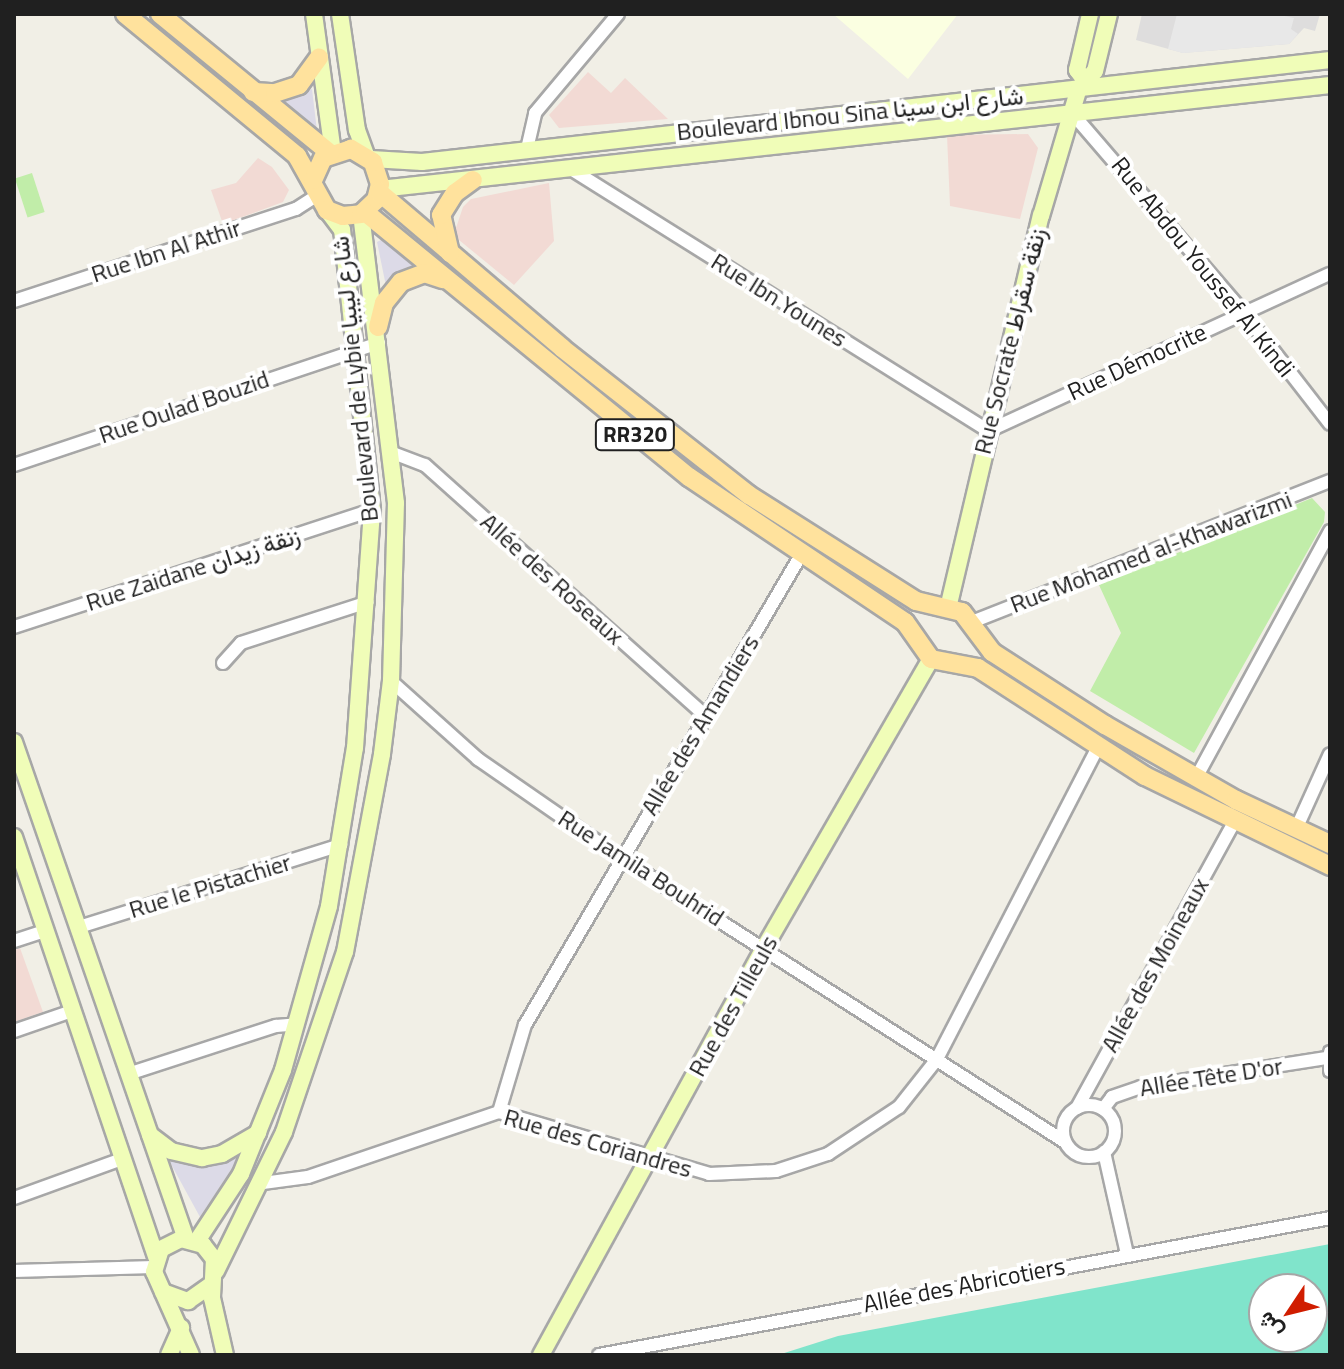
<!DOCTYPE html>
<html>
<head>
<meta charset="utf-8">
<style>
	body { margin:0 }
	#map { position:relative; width:1344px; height:1369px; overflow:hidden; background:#f1efe6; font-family:"Titillium Web",Vazirmatn,sans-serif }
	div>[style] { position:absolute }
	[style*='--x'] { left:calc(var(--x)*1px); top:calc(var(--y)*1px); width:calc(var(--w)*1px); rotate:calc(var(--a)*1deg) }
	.residential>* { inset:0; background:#dedddd }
	.commercial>* { inset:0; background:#f2dad4 }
	.education>* { inset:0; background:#fbffe1 }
	.grass>* { inset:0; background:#c1eda9; transform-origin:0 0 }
	.pitch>* { inset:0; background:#80e4cb }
	.parking>* { inset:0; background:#e8e8e8 }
	.plaza>* { inset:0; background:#dcdae7 }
	.roads { filter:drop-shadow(2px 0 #a7a7a7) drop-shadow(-2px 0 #a7a7a7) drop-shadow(0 2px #a7a7a7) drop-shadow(0 -2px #a7a7a7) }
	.street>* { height:12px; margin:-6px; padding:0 6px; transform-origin:6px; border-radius:6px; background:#fff }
	.street>.ring { margin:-6px; padding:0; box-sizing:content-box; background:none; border:12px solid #fff; border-radius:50% }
	.secondary>* { height:16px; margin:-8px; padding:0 8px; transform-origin:8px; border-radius:8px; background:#f0fdb8 }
	.primary>* { height:18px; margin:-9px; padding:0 9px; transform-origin:9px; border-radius:9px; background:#ffe29d }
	span { translate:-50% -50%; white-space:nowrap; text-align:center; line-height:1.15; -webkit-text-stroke:8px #fff; paint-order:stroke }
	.shield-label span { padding:2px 6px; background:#fff; border:2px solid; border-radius:6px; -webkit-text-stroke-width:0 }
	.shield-label { font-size:22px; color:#202020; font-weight:700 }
	.street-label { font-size:24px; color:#202020 }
	.frame { position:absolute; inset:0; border:16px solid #202020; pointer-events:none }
	.north { position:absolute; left:1248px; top:1273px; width:80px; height:80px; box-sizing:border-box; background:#fff; border:2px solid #a6a6a6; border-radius:50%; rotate:235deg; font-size:22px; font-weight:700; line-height:32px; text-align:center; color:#202020 }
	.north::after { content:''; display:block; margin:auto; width:28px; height:36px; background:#d01d00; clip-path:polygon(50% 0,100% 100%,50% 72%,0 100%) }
</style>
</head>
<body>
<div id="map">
	<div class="residential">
		<i style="clip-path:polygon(1142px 14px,1320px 14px,1315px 31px,1304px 28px,1289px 44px,1183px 53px,1136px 40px)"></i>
	</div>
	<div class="commercial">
		<i style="clip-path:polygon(588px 72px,611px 93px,625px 78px,668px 119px,559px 128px,549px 115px)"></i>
		<i style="clip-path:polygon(1028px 134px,1038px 148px,1020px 219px,950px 206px,947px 135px)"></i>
		<i style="clip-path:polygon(258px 158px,272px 167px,289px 190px,283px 202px,223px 224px,211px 190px,236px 183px)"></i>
		<i style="clip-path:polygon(549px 183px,554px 241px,514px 285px,459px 240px,455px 231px,463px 207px,471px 199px)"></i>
		<i style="clip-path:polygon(20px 948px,43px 1012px,14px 1022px,14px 950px)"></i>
	</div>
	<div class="education">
		<i style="clip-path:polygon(833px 14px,958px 14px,908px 79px)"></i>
	</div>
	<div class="grass">
		<i style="left:32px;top:173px;width:41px;height:18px;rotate:72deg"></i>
		<i style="clip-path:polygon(1312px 498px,1325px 512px,1324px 522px,1194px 753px,1090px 691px,1121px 633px,1099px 585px)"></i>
	</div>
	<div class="pitch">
		<i style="clip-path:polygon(evenodd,1330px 1244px,1330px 1355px,778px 1355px,838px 1336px,1330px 1244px,1264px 1289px,1312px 1289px,1312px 1337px,1264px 1337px,1264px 1289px)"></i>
	</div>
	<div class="parking">
		<i style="clip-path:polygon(1177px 14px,1275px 14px,1294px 18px,1291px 29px,1298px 34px,1289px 44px,1183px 53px,1168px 49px)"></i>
	</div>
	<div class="plaza">
		<i style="clip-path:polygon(312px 89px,317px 131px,316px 131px,283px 102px)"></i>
		<i style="clip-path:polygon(383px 239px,415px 268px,386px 286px,377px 242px)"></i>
		<i style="clip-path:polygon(166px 1155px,201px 1165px,239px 1158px,200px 1217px)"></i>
	</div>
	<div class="roads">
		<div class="street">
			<i style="--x:1072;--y:113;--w:264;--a:49.3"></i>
			<i style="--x:1244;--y:313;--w:140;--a:52.2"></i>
			<i style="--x:527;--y:149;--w:37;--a:-77"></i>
			<i style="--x:535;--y:113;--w:129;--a:-50"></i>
			<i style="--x:571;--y:169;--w:492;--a:32.1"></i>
			<i style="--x:988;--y:431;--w:376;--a:-24.7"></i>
			<i style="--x:14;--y:301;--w:297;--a:-18.1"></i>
			<i style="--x:296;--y:209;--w:24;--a:-33"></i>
			<i style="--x:393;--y:453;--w:34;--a:21"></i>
			<i style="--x:425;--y:465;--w:375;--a:41.8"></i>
			<i style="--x:14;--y:465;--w:385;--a:-18.5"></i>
			<i style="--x:972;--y:622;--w:385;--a:-21.5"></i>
			<i style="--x:14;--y:627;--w:377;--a:-18.1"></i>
			<i style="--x:223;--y:663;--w:27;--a:-48"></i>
			<i style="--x:241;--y:643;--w:133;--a:-17.9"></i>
			<i style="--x:391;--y:681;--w:117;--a:41.9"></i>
			<i style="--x:478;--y:759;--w:174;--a:34.7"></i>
			<i style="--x:621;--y:858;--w:527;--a:32.6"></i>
			<i style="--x:1196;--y:778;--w:281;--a:-61.5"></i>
			<i style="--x:1296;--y:829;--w:82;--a:-65.6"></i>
			<i style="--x:79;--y:927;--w:275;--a:-17.4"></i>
			<i style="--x:14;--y:941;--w:33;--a:-18"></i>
			<i style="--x:14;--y:1031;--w:61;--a:-19"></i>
			<i style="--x:1330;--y:1052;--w:19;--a:90"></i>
			<i style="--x:128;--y:1074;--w:156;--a:-18"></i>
			<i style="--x:276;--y:1026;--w:21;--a:-5"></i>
			<i class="ring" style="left:1063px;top:1105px;width:40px;height:40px"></i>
			<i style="--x:1077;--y:1108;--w:325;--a:-61.2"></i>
			<i style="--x:1103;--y:1109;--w:15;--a:-53"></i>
			<i style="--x:1112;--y:1097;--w:31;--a:-19"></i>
			<i style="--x:1141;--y:1087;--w:188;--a:-8.9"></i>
			<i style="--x:499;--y:1112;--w:91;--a:-73.4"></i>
			<i style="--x:525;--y:1025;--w:545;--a:-59.58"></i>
			<i style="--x:1104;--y:1152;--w:105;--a:77.3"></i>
			<i style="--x:263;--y:1183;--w:45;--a:-7.6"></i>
			<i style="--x:308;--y:1177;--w:202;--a:-18.8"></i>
			<i style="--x:499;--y:1112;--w:219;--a:16.4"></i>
			<i style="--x:709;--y:1174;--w:67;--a:-2.6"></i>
			<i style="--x:776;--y:1171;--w:55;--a:-18.1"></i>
			<i style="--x:828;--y:1154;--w:85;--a:-33.5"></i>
			<i style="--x:899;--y:1107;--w:61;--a:-51.6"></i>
			<i style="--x:937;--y:1059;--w:351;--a:-62.7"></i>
			<i style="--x:14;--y:1198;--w:115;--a:-19.9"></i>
			<i style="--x:14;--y:1271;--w:140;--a:-1.6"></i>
			<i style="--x:599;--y:1355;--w:744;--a:-10.61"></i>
		</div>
		<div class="secondary">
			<i style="--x:314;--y:14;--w:139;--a:82.2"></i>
			<i style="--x:340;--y:14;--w:117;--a:81.7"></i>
			<i style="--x:357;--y:130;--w:27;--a:70"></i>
			<i style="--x:1083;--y:78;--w:10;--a:-127"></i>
			<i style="--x:1077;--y:70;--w:57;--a:-76.9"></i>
			<i style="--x:371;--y:159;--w:51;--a:3.4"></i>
			<i style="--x:422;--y:162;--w:914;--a:-6.41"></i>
			<i style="--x:380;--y:189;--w:956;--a:-6.25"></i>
			<i style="--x:948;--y:608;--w:403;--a:-76.7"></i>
			<i style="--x:1041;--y:216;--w:134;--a:-73.5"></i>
			<i style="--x:1079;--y:88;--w:23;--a:-47"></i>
			<i style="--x:1095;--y:71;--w:59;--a:-76.2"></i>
			<i style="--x:14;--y:742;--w:526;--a:70.91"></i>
			<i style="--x:14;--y:837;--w:443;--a:71.3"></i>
			<i style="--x:150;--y:1135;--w:26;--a:37"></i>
			<i style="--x:171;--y:1151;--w:32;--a:13"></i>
			<i style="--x:202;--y:1158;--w:20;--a:-11"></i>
			<i style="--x:222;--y:1154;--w:42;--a:-30.3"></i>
			<i style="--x:197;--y:1241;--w:80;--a:-56.7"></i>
			<i style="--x:241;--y:1174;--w:112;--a:-68"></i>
			<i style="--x:283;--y:1070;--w:170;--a:-74.3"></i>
			<i style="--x:329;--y:906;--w:160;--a:-80.7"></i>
			<i style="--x:355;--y:748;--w:239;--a:-85.9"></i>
			<i style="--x:372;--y:510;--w:282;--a:-96.1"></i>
			<i style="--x:342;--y:230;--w:25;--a:-127"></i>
			<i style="--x:216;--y:1271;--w:155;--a:-63.9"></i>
			<i style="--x:284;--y:1132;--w:190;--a:-71.3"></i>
			<i style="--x:345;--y:952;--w:201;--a:-79.4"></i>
			<i style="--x:382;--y:754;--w:74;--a:-83"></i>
			<i style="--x:391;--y:681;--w:178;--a:-88.4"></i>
			<i style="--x:396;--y:503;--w:291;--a:-96.9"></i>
			<i style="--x:163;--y:1292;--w:27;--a:20"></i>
			<i style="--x:188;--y:1301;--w:29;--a:-35"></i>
			<i style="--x:169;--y:1355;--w:30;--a:-66"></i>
			<i style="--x:191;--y:1355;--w:91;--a:-114"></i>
			<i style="--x:154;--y:1272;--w:24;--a:-73"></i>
			<i style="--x:161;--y:1249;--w:22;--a:-27"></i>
			<i style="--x:181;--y:1239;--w:23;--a:15"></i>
			<i style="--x:203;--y:1245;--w:18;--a:52"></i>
			<i style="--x:214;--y:1259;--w:39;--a:93"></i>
			<i style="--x:212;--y:1298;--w:58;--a:77.2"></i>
			<i style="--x:541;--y:1355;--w:464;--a:-61.3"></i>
			<i style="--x:764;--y:948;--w:334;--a:-60"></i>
		</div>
		<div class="primary">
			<i style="--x:125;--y:14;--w:223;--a:39.5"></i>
			<i style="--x:297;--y:156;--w:62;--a:60.9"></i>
			<i style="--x:327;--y:210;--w:17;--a:21"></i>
			<i style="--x:343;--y:216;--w:18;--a:-6"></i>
			<i style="--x:361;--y:214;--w:21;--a:-43"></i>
			<i style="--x:376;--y:200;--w:16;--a:-76"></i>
			<i style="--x:380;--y:184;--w:23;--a:-108"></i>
			<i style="--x:373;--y:162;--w:26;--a:-149"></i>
			<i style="--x:351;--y:149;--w:29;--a:162"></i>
			<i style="--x:323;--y:158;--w:24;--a:114"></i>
			<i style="--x:160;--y:14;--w:220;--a:39.3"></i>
			<i style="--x:253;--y:92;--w:22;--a:3"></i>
			<i style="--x:275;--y:93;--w:25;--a:-18"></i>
			<i style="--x:299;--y:85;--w:34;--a:-54"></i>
			<i style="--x:379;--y:192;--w:240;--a:40.4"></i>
			<i style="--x:562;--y:348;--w:238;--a:38.2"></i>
			<i style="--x:749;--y:495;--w:198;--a:32.4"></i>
			<i style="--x:916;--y:601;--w:47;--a:13.4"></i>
			<i style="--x:962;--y:612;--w:50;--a:53.1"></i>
			<i style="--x:992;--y:652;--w:135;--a:32.9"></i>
			<i style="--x:1105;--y:725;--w:151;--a:29.8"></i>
			<i style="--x:1236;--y:800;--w:104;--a:25.1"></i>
			<i style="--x:365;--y:212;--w:419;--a:39.3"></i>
			<i style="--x:689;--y:477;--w:260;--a:33.9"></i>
			<i style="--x:905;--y:622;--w:45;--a:54.9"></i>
			<i style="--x:931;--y:659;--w:48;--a:10.8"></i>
			<i style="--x:978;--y:668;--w:199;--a:32.9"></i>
			<i style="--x:1145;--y:776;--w:206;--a:25.9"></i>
			<i style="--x:450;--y:253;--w:39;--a:-103"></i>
			<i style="--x:441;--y:215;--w:26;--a:-58"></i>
			<i style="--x:455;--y:193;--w:22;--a:-36"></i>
			<i style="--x:378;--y:327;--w:25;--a:-76"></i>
			<i style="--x:384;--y:303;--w:27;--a:-51"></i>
			<i style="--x:401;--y:282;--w:25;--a:-21"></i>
			<i style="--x:424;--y:273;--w:20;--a:18"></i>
		</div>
	</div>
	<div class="shield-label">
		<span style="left:635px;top:435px">RR320</span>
	</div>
	<div class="street-label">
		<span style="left:850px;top:114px;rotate:-6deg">Boulevard Ibnou Sina شارع ابن سينا</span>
		<span style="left:166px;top:251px;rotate:-18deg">Rue Ibn Al Athir</span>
		<span style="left:1203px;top:267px;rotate:51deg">Rue Abdou Youssef Al Kindi</span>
		<span style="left:779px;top:300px;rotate:32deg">Rue Ibn Younes</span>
		<span style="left:1010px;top:341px;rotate:-76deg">Rue Socrate زنقة سقراط</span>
		<span style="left:1137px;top:362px;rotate:-25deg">Rue Démocrite</span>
		<span style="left:355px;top:379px;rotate:-96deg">Boulevard de Lybie شارع ليبيا</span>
		<span style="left:184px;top:407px;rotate:-19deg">Rue Oulad Bouzid</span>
		<span style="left:1151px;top:552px;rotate:-21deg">Rue Mohamed al-Khawarizmi</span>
		<span style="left:193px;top:569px;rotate:-18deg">Rue Zaidane زنقة زيدان</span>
		<span style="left:552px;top:579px;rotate:42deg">Allée des Roseaux</span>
		<span style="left:700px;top:725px;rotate:-59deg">Allée des Amandiers</span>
		<span style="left:641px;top:868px;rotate:33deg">Rue Jamila Bouhrid</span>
		<span style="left:210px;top:886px;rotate:-17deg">Rue le Pistachier</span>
		<span style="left:1155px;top:965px;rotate:-61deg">Allée des Moineaux</span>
		<span style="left:733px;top:1006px;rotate:-61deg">Rue des Tilleuls</span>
		<span style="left:1211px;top:1077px;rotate:-9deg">Allée Tête D'or</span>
		<span style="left:598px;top:1143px;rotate:16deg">Rue des Coriandres</span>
		<span style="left:964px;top:1285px;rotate:-11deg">Allée des Abricotiers</span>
	</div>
	<div class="frame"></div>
	<div class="north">ش</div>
</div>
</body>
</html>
